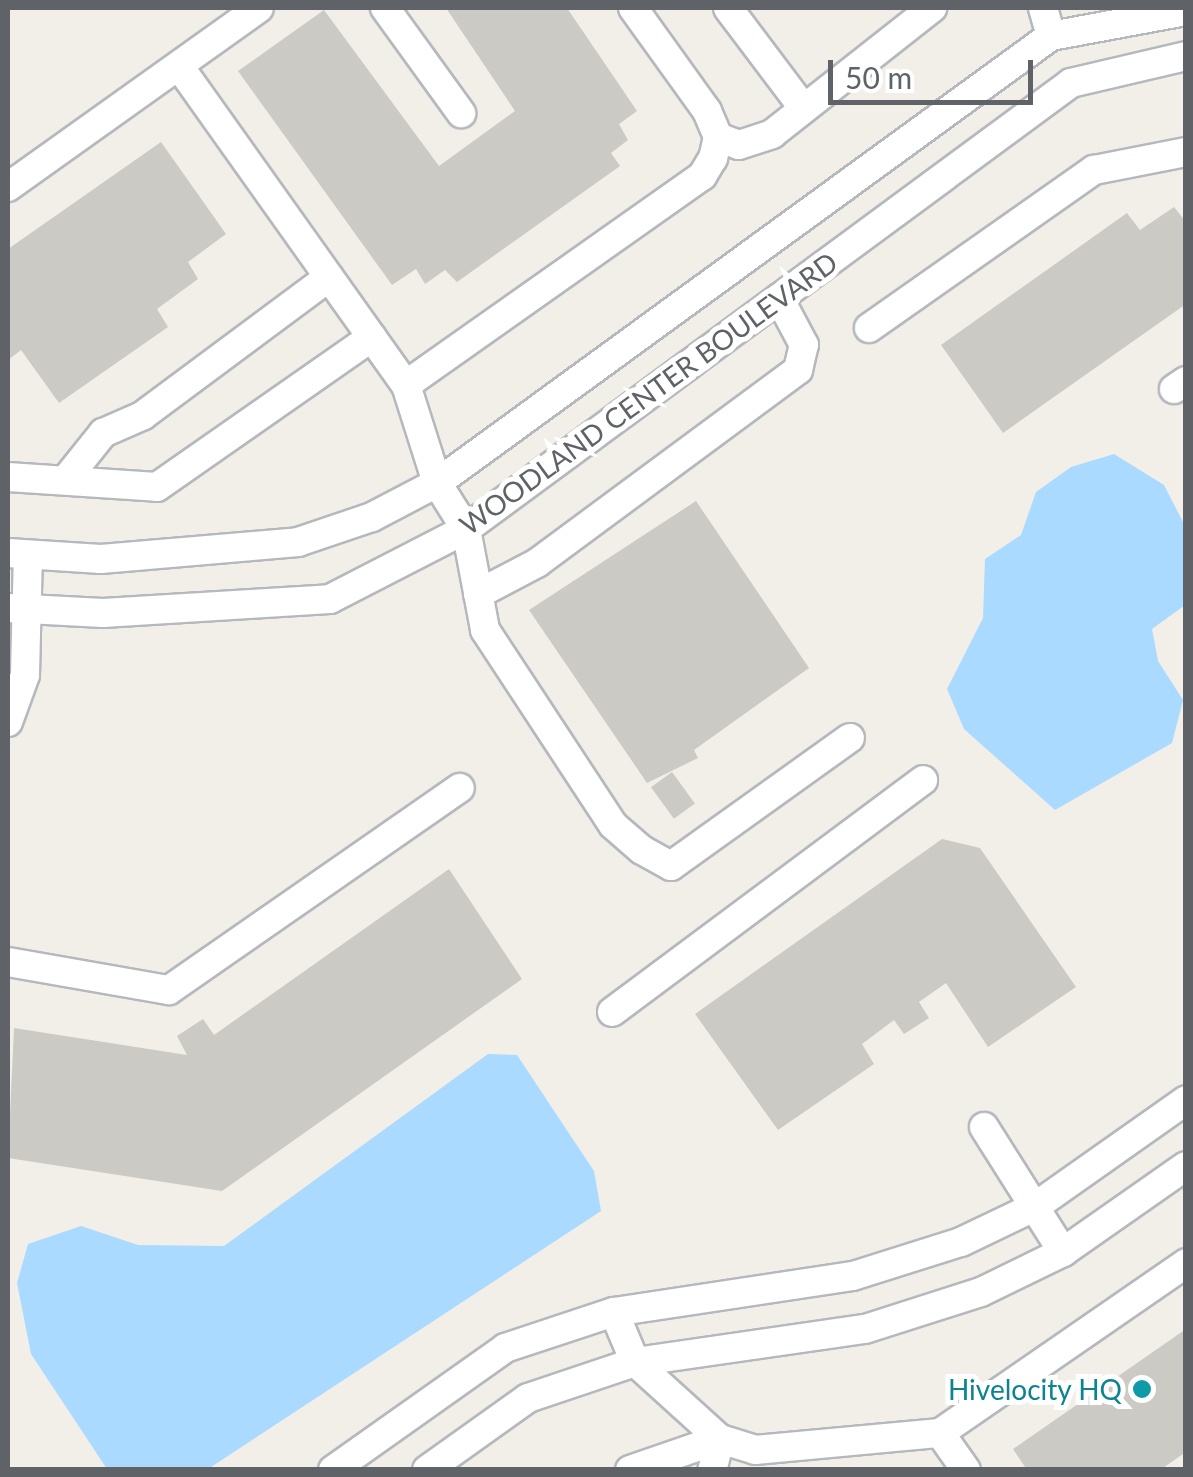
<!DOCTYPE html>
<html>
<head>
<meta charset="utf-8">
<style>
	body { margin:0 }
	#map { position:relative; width:1193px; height:1477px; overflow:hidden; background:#f1efe8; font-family:Lato,sans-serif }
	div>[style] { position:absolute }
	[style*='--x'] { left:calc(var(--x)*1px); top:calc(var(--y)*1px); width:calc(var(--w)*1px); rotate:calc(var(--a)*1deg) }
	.water>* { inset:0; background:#aadaff }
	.building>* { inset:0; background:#cccac5; transform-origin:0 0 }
	.roads { filter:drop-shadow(2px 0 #b5b8bc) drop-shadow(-2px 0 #b5b8bc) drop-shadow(0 2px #b5b8bc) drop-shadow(0 -2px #b5b8bc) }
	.minor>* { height:28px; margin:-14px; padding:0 14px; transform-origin:14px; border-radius:14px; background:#fff }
	.dots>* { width:28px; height:28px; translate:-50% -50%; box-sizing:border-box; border:5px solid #fff; border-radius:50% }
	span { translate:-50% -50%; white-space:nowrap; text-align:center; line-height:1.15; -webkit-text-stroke:10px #fff; paint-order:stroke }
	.street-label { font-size:28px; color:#5f6368 }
	.culture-label { font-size:28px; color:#0d838f }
	.right { translate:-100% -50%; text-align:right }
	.frame { position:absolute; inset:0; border:10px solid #5f6368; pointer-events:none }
	.scale { position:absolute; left:828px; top:60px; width:205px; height:45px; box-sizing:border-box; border:5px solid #5f6368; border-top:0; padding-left:12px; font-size:30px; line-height:35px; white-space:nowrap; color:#5f6368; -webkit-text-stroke:8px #fff; paint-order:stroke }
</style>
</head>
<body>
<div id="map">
	<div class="water">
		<i style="clip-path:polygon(1114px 454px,1164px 485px,1185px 526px,1185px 605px,1152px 629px,1158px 661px,1183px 700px,1172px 743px,1055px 810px,964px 729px,947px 689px,983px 618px,985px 559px,1021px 535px,1036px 492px,1071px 467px)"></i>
		<i style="clip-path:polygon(488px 1054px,517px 1055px,594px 1171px,601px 1211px,208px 1469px,107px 1469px,31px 1354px,17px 1283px,28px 1244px,81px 1226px,138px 1245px,224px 1246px)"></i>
	</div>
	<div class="building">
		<i style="clip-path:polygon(446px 8px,567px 8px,637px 111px,619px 124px,628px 140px,611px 153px,620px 166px,457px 282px,445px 270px,425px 284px,416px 269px,392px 285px,238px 71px,324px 10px,439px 166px,515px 111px)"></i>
		<i style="clip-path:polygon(161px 142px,226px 234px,188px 262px,198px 279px,157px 309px,168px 327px,59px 403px,21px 350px,8px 360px,8px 249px)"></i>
		<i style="clip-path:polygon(1174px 207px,1186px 222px,1186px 304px,1003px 433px,941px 345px,1127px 213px,1140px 230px)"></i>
		<i style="clip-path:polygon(696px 501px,809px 668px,694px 750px,698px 758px,647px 783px,529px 610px)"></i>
		<i style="left:672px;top:772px;width:39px;height:26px;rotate:54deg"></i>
		<i style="clip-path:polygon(942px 839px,980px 848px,1076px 987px,988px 1047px,946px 983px,919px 1002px,929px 1018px,904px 1034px,894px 1020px,862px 1044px,874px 1064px,778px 1130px,695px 1014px)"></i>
		<i style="clip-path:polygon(449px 869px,522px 979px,222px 1191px,8px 1158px,14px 1028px,187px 1055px,177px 1036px,203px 1019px,214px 1035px)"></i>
		<i style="clip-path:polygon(1186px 1329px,1186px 1452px,1160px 1470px,1027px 1470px,1013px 1449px)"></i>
	</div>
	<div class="roads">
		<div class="minor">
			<i style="--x:385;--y:8;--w:130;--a:54.1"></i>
			<i style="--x:633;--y:8;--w:127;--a:54.3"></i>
			<i style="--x:707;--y:111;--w:28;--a:67"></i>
			<i style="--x:718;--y:137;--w:22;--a:103"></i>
			<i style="--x:713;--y:158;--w:21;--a:121"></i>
			<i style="--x:702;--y:176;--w:362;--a:144.8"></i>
			<i style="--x:406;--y:385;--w:103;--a:72.4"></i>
			<i style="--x:437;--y:483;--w:54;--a:57.8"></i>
			<i style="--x:466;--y:529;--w:103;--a:79.3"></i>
			<i style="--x:485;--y:630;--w:233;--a:56.7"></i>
			<i style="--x:613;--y:825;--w:38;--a:41"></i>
			<i style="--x:642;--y:850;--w:33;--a:29"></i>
			<i style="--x:671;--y:866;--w:220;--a:-35.6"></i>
			<i style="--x:728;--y:8;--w:126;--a:53"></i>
			<i style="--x:1043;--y:8;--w:29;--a:74"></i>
			<i style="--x:179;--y:66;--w:392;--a:54.6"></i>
			<i style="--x:718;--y:137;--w:22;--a:21"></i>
			<i style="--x:739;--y:145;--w:35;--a:-18"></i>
			<i style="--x:772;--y:134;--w:204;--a:-38.2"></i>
			<i style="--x:8;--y:187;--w:308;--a:-35.5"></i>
			<i style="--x:869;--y:328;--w:275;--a:-35.1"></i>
			<i style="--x:1094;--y:170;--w:94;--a:-11.1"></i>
			<i style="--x:1174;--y:389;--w:14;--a:-34"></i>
			<i style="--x:8;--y:477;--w:149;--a:3.8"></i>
			<i style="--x:157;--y:487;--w:262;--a:-34.9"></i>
			<i style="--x:67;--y:478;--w:58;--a:-51.3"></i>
			<i style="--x:103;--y:433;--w:43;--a:-23.6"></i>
			<i style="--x:142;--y:416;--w:233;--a:-36.6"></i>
			<i style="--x:8;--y:553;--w:93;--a:3.7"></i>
			<i style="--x:101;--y:559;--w:198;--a:-4.9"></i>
			<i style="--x:298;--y:542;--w:78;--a:-18.7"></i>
			<i style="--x:372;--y:517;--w:73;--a:-27.6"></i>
			<i style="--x:437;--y:483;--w:759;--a:-36.06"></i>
			<i style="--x:1051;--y:36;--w:137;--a:-10.5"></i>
			<i style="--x:478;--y:594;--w:67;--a:-27.7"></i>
			<i style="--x:537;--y:563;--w:325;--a:-36.5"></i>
			<i style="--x:798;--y:370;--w:26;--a:-77"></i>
			<i style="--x:804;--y:345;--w:53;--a:-118"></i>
			<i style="--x:8;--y:608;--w:95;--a:3"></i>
			<i style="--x:103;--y:613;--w:227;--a:-3.5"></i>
			<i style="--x:330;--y:599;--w:153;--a:-27.2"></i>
			<i style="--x:466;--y:529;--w:752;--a:-36.4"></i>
			<i style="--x:1071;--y:83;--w:118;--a:-13.2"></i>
			<i style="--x:8;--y:722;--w:50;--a:-70.1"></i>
			<i style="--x:25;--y:675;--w:120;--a:-88.6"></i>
			<i style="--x:8;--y:962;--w:163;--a:9.9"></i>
			<i style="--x:169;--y:990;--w:354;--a:-34.8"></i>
			<i style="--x:612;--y:1012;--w:388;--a:-36.7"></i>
			<i style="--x:984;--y:1127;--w:148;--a:57.7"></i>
			<i style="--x:614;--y:1312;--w:54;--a:67.2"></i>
			<i style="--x:635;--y:1362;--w:115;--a:42.2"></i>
			<i style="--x:720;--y:1439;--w:32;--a:104"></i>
			<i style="--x:940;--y:1433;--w:299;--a:-34.6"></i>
			<i style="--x:333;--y:1470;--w:211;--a:-35.3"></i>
			<i style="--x:505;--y:1348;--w:115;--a:-18.3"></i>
			<i style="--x:614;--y:1312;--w:242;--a:-8.6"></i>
			<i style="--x:853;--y:1276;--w:113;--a:-17.5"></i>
			<i style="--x:961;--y:1242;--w:83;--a:-25.6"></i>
			<i style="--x:1036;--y:1206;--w:184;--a:-35.2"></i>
			<i style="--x:427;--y:1470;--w:124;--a:-35.5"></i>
			<i style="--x:528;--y:1398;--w:113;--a:-18.6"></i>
			<i style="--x:635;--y:1362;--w:232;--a:-8.2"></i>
			<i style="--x:865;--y:1329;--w:122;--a:-17.7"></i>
			<i style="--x:981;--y:1292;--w:91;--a:-26"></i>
			<i style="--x:1063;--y:1252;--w:150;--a:-35"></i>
			<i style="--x:630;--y:1470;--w:95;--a:-19"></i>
			<i style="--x:720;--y:1439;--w:37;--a:17"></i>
			<i style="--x:755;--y:1450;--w:186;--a:-5.3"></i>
			<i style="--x:940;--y:1433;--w:45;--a:54.9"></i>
		</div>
	</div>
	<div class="dots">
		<i style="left:1142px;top:1389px;background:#0f9aa8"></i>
	</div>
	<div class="street-label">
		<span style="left:648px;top:393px;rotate:-36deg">WOODLAND CENTER BOULEVARD</span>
	</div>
	<div class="culture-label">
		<span class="right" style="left:1122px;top:1389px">Hivelocity HQ</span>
	</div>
	<div class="frame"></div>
	<div class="scale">50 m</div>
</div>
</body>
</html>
